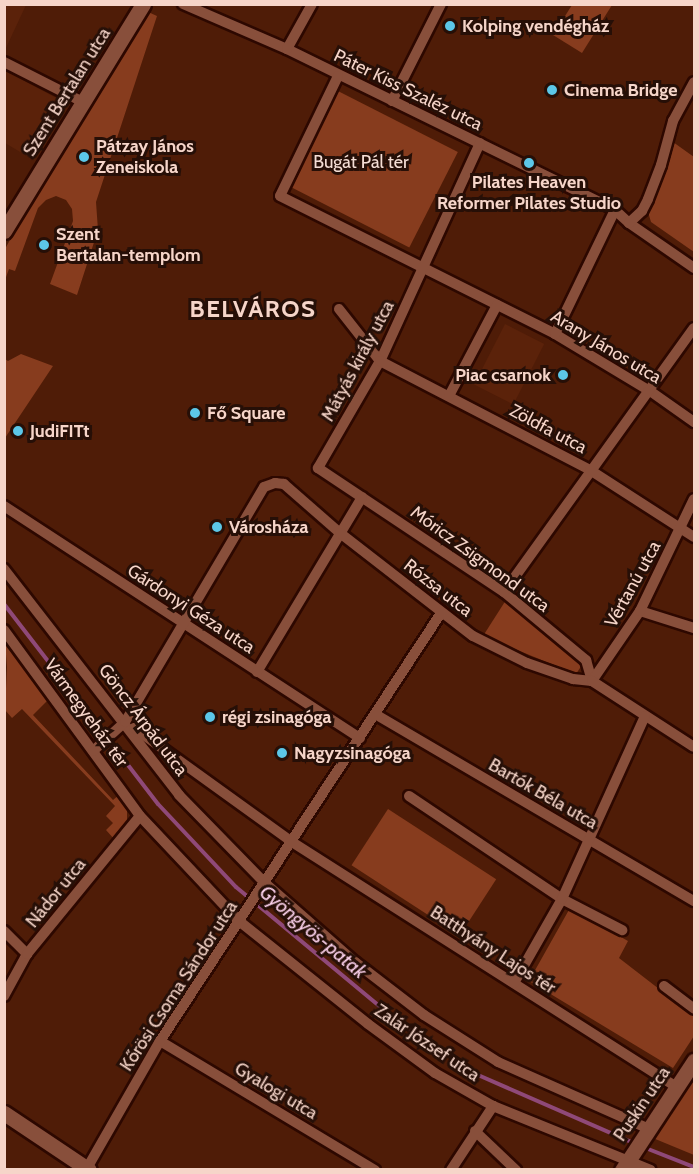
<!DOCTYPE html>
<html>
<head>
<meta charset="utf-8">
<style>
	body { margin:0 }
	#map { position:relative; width:699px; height:1174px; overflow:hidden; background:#4f1c07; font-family:Cabin,sans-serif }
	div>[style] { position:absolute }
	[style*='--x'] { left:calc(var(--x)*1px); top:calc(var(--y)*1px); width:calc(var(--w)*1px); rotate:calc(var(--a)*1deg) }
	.built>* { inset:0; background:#5b220a; transform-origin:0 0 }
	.green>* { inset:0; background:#873c1e; transform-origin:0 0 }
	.stream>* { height:4px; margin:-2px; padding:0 2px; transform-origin:2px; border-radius:2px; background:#8f4978 }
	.roads { filter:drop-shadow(2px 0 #2d0800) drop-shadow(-2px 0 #2d0800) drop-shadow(0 2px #2d0800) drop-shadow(0 -2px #2d0800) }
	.street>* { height:10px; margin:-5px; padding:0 5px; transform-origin:5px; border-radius:5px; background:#884f3b }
	.secondary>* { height:15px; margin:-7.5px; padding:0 7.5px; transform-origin:7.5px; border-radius:7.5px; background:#884f3b }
	.dots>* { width:16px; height:16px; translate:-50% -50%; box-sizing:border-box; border:3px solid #260f07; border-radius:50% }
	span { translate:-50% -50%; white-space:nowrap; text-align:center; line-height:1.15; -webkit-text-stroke:6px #260f07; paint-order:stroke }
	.poi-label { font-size:18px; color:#f6d5c9; font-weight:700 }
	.left { translate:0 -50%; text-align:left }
	.right { translate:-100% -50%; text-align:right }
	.street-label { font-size:18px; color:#f6d5c9 }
	.park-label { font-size:18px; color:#f5ded5 }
	.water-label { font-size:20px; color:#fad0ea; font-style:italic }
	.district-label { font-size:24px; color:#f6d5c9; font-weight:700; letter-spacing:1.5px }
	.frame { position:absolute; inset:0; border:6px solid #f6d5c9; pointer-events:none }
</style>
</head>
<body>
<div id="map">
	<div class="built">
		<i style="clip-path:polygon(5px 4px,26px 5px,5px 50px,4px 5px)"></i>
		<i style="clip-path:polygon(5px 70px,67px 104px,32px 159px,5px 143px)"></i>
		<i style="left:505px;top:324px;width:44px;height:68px;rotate:27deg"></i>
	</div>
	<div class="green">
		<i style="clip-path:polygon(572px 5px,612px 5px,582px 53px,553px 35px)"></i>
		<i style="clip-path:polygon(146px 11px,157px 16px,96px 202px,98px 230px,77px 295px,50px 284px,73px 221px,72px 209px,66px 200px,56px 196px,46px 200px,38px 208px,15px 271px,9px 269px,5px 280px,5px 249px,49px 168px)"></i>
		<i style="left:334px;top:89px;width:139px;height:107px;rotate:27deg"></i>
		<i style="clip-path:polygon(673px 142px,694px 157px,694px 252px,651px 222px,648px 212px,659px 188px)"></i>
		<i style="clip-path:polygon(21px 354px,53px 366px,5px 438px,5px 359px,8px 361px)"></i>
		<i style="clip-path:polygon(506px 600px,582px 665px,576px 674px,483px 636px)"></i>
		<i style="clip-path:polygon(4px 630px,52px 696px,33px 715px,113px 800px,120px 794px,127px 805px,127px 821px,114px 839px,106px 830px,113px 823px,106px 816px,115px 806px,22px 709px,12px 718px,5px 710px,7px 667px)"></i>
		<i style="left:388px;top:809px;width:129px;height:67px;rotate:33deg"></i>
		<i style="clip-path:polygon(570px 908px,628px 941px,619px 958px,694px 1016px,694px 1036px,673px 1068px,529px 981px)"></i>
		<i style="clip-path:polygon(694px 1068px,694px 1155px,648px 1136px)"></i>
	</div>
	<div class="stream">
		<i style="--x:4;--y:604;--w:252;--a:52.4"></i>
		<i style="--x:158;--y:804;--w:114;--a:46.8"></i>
		<i style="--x:236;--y:887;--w:207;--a:39.7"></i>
		<i style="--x:395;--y:1019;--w:100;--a:34"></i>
		<i style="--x:478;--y:1075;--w:172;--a:23.6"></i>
		<i style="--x:643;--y:1147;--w:55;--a:21.4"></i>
	</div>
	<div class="roads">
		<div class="street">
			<i style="--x:183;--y:4;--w:113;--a:23.4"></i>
			<i style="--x:287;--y:49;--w:365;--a:26.1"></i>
			<i style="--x:615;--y:210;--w:19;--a:43"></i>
			<i style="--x:629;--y:223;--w:79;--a:34.7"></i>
			<i style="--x:287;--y:49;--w:51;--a:-60.9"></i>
			<i style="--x:4;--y:62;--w:89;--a:26.9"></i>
			<i style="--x:338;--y:76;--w:133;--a:115.8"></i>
			<i style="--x:280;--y:196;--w:308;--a:26.6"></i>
			<i style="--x:555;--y:334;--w:111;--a:31"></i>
			<i style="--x:650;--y:391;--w:54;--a:35.2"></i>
			<i style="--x:392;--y:101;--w:109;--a:-63.2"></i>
			<i style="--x:480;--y:143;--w:240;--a:114.6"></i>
			<i style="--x:380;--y:361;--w:124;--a:120.1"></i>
			<i style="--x:318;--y:468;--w:224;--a:33.7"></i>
			<i style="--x:504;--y:592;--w:107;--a:39.7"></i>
			<i style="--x:586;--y:660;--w:22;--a:74"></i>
			<i style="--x:629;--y:223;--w:18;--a:-43"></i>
			<i style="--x:642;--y:211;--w:13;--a:-63"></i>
			<i style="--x:648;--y:199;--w:36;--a:-69"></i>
			<i style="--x:661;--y:165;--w:46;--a:-74.7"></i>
			<i style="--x:673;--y:121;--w:44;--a:-61.7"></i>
			<i style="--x:339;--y:309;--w:66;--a:51.7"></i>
			<i style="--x:380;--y:361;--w:237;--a:27.4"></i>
			<i style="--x:590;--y:470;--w:124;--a:32.8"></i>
			<i style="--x:555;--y:334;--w:138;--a:-64.2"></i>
			<i style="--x:449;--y:396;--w:103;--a:-62.2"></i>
			<i style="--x:4;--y:506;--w:425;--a:33.1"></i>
			<i style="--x:4;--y:569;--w:286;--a:52.2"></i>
			<i style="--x:179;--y:795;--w:123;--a:45.7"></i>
			<i style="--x:265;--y:883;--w:120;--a:41.3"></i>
			<i style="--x:355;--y:962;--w:87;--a:37.5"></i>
			<i style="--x:424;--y:1015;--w:88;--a:32.4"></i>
			<i style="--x:498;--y:1062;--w:165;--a:23.9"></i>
			<i style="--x:504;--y:592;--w:325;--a:-54.3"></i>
			<i style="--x:640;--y:611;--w:57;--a:17.5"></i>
			<i style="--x:4;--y:630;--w:230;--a:53.8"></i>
			<i style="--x:140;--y:816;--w:144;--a:46.7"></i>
			<i style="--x:239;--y:921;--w:165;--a:38.6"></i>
			<i style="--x:368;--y:1024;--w:83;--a:36.2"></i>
			<i style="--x:435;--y:1073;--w:67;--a:29.6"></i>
			<i style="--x:493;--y:1106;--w:170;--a:22.1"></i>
			<i style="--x:257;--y:672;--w:204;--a:-59"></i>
			<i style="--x:592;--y:681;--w:85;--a:-55.6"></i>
			<i style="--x:640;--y:611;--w:124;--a:-64.3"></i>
			<i style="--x:375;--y:714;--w:370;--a:30.4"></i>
			<i style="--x:134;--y:728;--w:195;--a:35.8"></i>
			<i style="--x:292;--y:842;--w:456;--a:32.5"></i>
			<i style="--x:93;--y:751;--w:43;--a:-42.2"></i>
			<i style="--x:125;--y:722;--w:273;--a:-59.4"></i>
			<i style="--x:264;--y:487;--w:12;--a:-20"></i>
			<i style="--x:275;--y:483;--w:9;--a:6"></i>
			<i style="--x:284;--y:484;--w:74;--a:41.2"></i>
			<i style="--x:340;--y:533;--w:168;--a:37.8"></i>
			<i style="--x:473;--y:636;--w:60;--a:26.6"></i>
			<i style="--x:527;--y:663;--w:49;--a:19.2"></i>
			<i style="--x:573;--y:679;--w:19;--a:6"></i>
			<i style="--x:592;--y:681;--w:121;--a:32.9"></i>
			<i style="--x:409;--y:796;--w:184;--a:33.9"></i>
			<i style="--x:562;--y:899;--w:68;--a:27.3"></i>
			<i style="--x:4;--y:931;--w:33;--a:45"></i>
			<i style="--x:514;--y:983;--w:97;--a:-60.3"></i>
			<i style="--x:562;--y:899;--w:201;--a:-65.6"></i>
			<i style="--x:664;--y:986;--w:38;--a:37"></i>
			<i style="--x:4;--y:996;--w:48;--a:-61.3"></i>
			<i style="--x:27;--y:954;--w:178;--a:-50.7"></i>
			<i style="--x:160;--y:1041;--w:251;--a:31"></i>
			<i style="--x:475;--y:1131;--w:57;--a:43.6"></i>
			<i style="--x:86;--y:1170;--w:149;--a:-60.2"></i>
			<i style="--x:160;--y:1041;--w:512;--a:-56.71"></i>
			<i style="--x:451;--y:1170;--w:77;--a:-56.7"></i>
		</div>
		<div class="secondary">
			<i style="--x:4;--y:231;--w:266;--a:-58.5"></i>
			<i style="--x:4;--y:1113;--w:102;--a:33.8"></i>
			<i style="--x:622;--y:1170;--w:131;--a:-56.6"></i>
		</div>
	</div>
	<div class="dots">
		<i style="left:450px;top:26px;background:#5cc7e8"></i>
		<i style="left:552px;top:90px;background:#5cc7e8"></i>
		<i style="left:84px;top:157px;background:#5cc7e8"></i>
		<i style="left:529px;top:163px;background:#5cc7e8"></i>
		<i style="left:44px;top:245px;background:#5cc7e8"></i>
		<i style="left:563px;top:375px;background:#5cc7e8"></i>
		<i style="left:195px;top:413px;background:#5cc7e8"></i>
		<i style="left:18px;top:431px;background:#5cc7e8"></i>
		<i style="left:217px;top:527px;background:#5cc7e8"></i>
		<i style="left:210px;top:717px;background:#5cc7e8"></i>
		<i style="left:282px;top:753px;background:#5cc7e8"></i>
	</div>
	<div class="poi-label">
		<span class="left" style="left:462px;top:26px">Kolping vendégház</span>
		<span class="left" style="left:564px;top:90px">Cinema Bridge</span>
		<span class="left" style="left:96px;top:157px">Pátzay János<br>Zeneiskola</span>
		<span style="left:529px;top:193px">Pilates Heaven<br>Reformer Pilates Studio</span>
		<span class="left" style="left:56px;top:245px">Szent<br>Bertalan-templom</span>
		<span class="right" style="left:551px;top:375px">Piac csarnok</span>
		<span class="left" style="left:207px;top:413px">Fő Square</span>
		<span class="left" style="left:30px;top:431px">JudiFITt</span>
		<span class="left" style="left:229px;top:527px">Városháza</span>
		<span class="left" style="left:222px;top:717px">régi zsinagóga</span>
		<span class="left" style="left:294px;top:753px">Nagyzsinagóga</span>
	</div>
	<div class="street-label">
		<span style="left:408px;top:90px;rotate:26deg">Páter Kiss Szaléz utca</span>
		<span style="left:67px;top:92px;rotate:-58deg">Szent Bertalan utca</span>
		<span style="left:606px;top:347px;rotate:31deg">Arany János utca</span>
		<span style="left:358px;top:361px;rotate:-62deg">Mátyás király utca</span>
		<span style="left:548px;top:429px;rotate:28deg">Zöldfa utca</span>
		<span style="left:480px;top:559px;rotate:36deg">Móricz Zsigmond utca</span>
		<span style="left:633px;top:584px;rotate:-61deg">Vértanú utca</span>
		<span style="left:438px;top:588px;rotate:38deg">Rózsa utca</span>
		<span style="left:191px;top:609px;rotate:33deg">Gárdonyi Géza utca</span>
		<span style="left:86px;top:713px;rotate:54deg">Vármegyeház tér</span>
		<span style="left:143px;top:720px;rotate:53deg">Göncz Árpád utca</span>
		<span style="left:543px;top:794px;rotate:30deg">Bartók Béla utca</span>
		<span style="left:56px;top:893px;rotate:-51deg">Nádor utca</span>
		<span style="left:493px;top:950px;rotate:33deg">Batthyány Lajos tér</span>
		<span style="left:179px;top:986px;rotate:-57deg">Kőrösi Csoma Sándor utca</span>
		<span style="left:427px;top:1043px;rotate:34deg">Zalár József utca</span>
		<span style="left:276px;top:1091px;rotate:31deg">Gyalogi utca</span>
		<span style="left:642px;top:1104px;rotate:-56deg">Puskin utca</span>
	</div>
	<div class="park-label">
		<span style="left:361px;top:162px">Bugát Pál tér</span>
	</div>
	<div class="water-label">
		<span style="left:313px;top:932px;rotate:40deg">Gyöngyös-patak</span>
	</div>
	<div class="district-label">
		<span style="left:253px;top:309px">BELVÁROS</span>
	</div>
	<div class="frame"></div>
</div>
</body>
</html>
